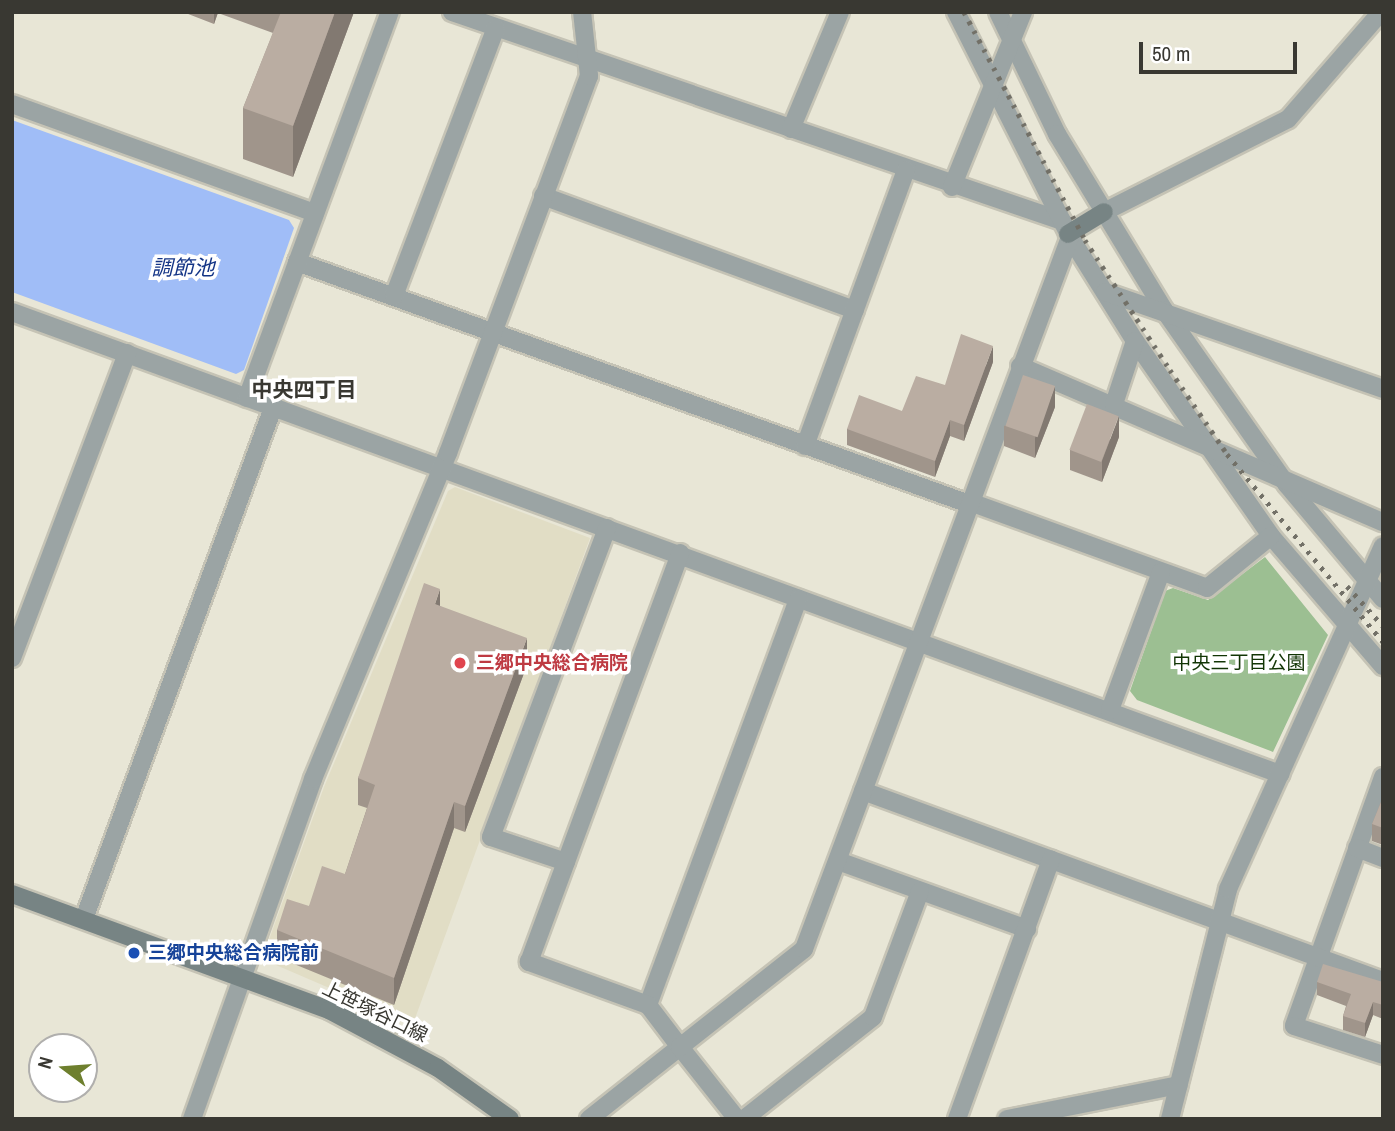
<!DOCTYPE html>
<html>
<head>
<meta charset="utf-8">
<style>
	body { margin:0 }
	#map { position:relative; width:1395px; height:1131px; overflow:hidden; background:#e8e6d6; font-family:"Archivo Narrow","Noto Sans JP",sans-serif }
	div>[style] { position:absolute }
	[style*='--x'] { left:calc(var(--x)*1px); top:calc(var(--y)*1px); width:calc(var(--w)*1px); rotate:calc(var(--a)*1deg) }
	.built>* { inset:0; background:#e1ddc5 }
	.green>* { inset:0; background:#9cbf92 }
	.water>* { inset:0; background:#a0bdf7 }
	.roads { filter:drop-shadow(2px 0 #c5c3b5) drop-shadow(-2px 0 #c5c3b5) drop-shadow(0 2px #c5c3b5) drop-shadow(0 -2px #c5c3b5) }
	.street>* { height:18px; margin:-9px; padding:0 9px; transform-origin:9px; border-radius:9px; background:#9ba4a4 }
	.secondary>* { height:18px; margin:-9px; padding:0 9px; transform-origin:9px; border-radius:9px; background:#778484 }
	.rail>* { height:5px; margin-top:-2.5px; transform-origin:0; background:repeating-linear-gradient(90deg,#727067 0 3.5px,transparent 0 10.5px) }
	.wall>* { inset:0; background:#a0958b }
	.shaded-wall>* { inset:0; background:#827971 }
	.building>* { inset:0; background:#baada2; transform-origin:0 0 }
	.dots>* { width:19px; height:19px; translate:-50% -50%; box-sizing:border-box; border:4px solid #fff; border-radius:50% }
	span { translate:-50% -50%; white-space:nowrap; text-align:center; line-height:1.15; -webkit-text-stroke:7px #fff; paint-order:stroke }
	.health-label { font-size:19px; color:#be3a42; font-weight:700 }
	.left { translate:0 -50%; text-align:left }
	.park-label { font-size:19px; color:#123505 }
	.transit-label { font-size:19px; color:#164399; font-weight:700 }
	.street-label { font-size:19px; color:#393832 }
	.water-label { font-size:21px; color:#143586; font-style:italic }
	.neighbourhood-label { font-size:21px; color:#393832; font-weight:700 }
	.frame { position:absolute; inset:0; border:14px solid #393832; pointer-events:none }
	.north { position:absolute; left:28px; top:1033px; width:70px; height:70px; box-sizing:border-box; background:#fff; border:2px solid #b0afad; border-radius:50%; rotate:286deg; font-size:19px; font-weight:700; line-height:28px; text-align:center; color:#393832 }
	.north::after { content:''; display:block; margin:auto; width:24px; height:32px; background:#6e7f2e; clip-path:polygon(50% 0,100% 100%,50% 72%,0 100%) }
	.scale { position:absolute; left:1139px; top:42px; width:158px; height:32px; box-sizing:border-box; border:4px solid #393832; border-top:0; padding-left:9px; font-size:21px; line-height:24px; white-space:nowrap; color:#393832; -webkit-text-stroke:5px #fff; paint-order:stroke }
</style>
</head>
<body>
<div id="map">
	<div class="built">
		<i style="clip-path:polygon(455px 487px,590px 538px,413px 1024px,262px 959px,324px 787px,448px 491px)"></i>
	</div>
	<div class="green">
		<i style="clip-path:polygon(1265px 557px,1328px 635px,1273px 752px,1137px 700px,1130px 691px,1165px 591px,1173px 588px,1208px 600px)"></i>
	</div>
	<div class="water">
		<i style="clip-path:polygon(12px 120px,289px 220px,294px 228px,244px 370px,236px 374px,12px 292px)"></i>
	</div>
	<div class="roads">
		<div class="street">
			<i style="--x:452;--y:12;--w:645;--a:18.91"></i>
			<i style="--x:956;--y:12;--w:252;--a:63.1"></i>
			<i style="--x:1070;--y:237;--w:123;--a:58"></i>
			<i style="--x:1135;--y:341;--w:238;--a:55.1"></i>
			<i style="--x:1271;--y:536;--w:172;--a:49.3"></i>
			<i style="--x:998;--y:12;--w:136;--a:64.2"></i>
			<i style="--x:1057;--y:134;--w:206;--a:58.7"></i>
			<i style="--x:1164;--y:310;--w:214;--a:54.9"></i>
			<i style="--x:1287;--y:485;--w:149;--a:49.9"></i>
			<i style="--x:12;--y:104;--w:322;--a:19.8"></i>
			<i style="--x:791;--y:129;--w:127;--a:-67.3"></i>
			<i style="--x:952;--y:187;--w:189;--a:-67.9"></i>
			<i style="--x:543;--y:196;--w:332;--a:20.1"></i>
			<i style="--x:1104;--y:212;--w:206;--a:-26.8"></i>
			<i style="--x:1288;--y:119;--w:142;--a:-49"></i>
			<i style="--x:297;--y:262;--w:714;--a:19.8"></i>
			<i style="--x:1105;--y:292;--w:294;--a:19.2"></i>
			<i style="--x:394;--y:296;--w:287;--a:-69.2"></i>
			<i style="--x:12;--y:312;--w:1350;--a:20.02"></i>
			<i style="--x:1020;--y:366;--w:395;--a:23.3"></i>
			<i style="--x:247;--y:398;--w:412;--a:-69.7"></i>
			<i style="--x:1114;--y:404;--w:66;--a:-71.6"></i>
			<i style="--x:805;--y:446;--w:294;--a:-69.9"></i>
			<i style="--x:970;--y:502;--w:252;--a:19.9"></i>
			<i style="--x:1207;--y:588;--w:82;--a:-39.1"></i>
			<i style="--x:12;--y:658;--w:326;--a:-69.3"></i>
			<i style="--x:1110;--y:710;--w:147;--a:-69.7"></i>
			<i style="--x:1383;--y:777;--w:264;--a:109.7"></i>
			<i style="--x:1294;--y:1026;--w:94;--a:18"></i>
			<i style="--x:863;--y:791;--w:554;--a:20.07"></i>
			<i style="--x:1357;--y:848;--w:28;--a:21"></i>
			<i style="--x:838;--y:861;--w:201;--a:19.8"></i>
			<i style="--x:566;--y:862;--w:79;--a:-161.6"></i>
			<i style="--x:491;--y:837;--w:330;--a:-69.4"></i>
			<i style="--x:84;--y:919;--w:548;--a:-69.71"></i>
			<i style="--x:648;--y:1005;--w:433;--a:-69.7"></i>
			<i style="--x:192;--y:1119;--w:361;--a:-70.4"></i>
			<i style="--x:313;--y:779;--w:353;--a:-67.5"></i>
			<i style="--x:448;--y:453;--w:403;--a:-69.5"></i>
			<i style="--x:589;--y:76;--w:64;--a:-96.2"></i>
			<i style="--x:589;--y:1119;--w:116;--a:-38.4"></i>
			<i style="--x:680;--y:1047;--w:53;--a:-127.3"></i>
			<i style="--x:648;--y:1005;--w:127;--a:-160.1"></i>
			<i style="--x:529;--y:962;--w:436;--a:-69.7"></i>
			<i style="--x:737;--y:1119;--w:92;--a:-128.4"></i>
			<i style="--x:680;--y:1047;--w:158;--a:-38.3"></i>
			<i style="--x:804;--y:949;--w:760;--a:-69.51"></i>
			<i style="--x:744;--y:1119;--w:164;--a:-38.3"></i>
			<i style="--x:873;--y:1017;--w:134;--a:-69.5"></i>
			<i style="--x:957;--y:1119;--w:276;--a:-70.1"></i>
			<i style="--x:1007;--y:1119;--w:175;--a:-11.2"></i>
			<i style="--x:1170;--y:1119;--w:237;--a:-75.8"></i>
			<i style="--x:1228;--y:889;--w:376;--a:-65.7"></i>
		</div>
		<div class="secondary">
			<i style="--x:1068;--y:234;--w:42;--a:-31.4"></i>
			<i style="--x:12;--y:894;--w:338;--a:20.1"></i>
			<i style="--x:329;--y:1010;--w:123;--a:28"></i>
			<i style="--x:438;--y:1068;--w:88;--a:35.3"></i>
		</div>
	</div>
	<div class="rail">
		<i style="--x:964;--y:12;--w:258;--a:62"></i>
		<i style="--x:1085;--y:240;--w:155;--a:56.8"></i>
		<i style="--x:1170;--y:370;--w:102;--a:55.8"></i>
		<i style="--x:1227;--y:454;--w:244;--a:50.3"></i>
		<i style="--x:1347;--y:586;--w:54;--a:48"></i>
	</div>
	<div class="wall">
		<i style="clip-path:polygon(183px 12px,354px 12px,293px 177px,243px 159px,243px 108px,273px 33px,218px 13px,214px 24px)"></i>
		<i style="clip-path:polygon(993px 362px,964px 441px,950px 436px,935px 477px,847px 445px,847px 429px,902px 411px)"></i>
		<i style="clip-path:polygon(1055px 407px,1035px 458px,1004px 446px,1004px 426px)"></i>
		<i style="clip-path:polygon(1119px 437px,1102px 482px,1070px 470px,1070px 450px)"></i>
		<i style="clip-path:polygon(440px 606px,527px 665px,465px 832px,454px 828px,394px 1005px,277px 957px,277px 930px,309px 906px,345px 874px,367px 808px,358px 805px,358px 778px)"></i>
		<i style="clip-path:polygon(1383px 797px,1383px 845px,1372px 841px,1372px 824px)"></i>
		<i style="clip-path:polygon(1317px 982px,1383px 982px,1383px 1019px,1373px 1015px,1365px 1037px,1343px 1030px,1343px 1016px,1346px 1006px,1317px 995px)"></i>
	</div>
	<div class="shaded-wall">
		<i style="clip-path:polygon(214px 12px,218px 12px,214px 24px)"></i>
		<i style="clip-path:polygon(335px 12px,354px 12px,293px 177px,293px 126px)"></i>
		<i style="clip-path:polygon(993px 346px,993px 362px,964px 441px,964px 425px)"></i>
		<i style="clip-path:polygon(1055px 386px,1055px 407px,1035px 458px,1035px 438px)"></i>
		<i style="clip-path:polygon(1119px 416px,1119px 437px,1102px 482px,1102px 461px)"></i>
		<i style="clip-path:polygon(950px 420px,950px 436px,935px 477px,935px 461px)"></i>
		<i style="clip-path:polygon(440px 589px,440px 615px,435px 604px)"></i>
		<i style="clip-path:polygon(527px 638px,527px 665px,465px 832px,465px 806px)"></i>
		<i style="clip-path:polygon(454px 802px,454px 828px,394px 1005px,394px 978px)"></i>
		<i style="clip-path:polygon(1373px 1002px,1373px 1015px,1365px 1037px,1365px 1023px)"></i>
	</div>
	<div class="building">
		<i style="clip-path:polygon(281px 12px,335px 12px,293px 126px,243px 108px)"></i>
		<i style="clip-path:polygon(961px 334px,993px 346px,964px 425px,950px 420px,935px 461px,847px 429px,859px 395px,902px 411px,916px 376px,945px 385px)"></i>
		<i style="left:1023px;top:375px;width:34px;height:54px;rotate:19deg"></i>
		<i style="left:1087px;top:404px;width:34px;height:49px;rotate:21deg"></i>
		<i style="clip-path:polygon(424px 583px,440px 589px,435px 604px,527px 638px,465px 806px,454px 802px,394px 978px,277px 930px,287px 899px,309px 906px,322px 866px,345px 874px,375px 785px,358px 778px)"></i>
		<i style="clip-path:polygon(1383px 797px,1383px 828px,1372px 824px)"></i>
		<i style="clip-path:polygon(1323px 964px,1383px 982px,1383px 1005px,1373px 1002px,1365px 1023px,1343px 1016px,1351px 994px,1317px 982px)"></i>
	</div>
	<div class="dots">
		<i style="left:460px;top:663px;background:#e0444e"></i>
		<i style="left:134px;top:953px;background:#1a4fb4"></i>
	</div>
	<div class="health-label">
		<span class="left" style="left:476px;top:663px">三郷中央総合病院</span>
	</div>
	<div class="park-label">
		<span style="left:1239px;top:663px">中央三丁目公園</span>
	</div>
	<div class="transit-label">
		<span class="left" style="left:148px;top:953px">三郷中央総合病院前</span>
	</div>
	<div class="street-label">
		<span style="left:375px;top:1012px;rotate:26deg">上笹塚谷口線</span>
	</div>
	<div class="water-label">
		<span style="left:183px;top:268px">調節池</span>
	</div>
	<div class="neighbourhood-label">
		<span style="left:304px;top:390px">中央四丁目</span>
	</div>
	<div class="frame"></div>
	<div class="north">N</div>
	<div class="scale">50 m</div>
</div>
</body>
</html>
